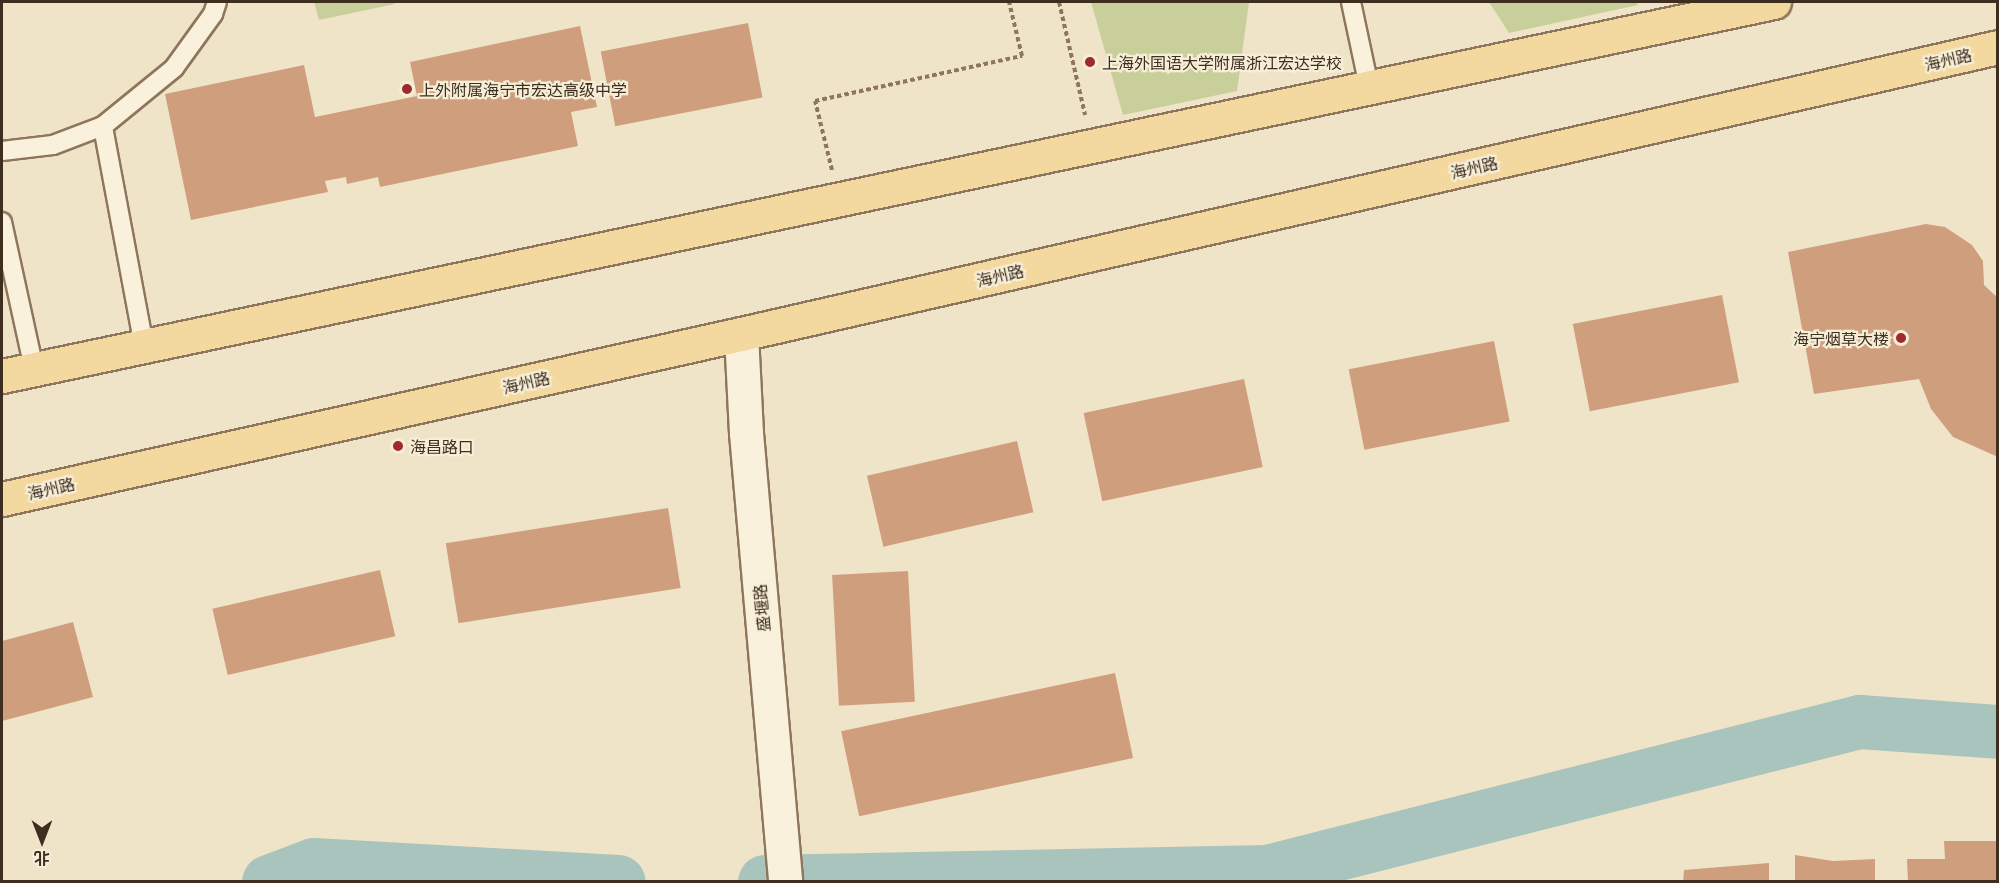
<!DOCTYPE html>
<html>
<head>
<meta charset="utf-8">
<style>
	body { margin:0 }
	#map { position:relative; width:1999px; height:883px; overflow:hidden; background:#f0e4c8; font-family:Georgia,"Noto Sans SC",serif }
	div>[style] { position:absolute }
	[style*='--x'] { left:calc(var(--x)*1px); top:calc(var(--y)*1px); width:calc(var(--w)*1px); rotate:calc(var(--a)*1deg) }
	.green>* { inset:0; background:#c9cf9b }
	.river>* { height:54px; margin:-27px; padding:0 27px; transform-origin:27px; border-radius:27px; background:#a9c4bc }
	.building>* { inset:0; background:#cf9f7d; transform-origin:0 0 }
	.path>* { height:4px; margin-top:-2px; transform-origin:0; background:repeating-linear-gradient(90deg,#8d765c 0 4.5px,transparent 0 7.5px) }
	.roads { filter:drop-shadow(2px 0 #8d765c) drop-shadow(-2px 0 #8d765c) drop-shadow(0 2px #8d765c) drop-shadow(0 -2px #8d765c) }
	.service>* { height:18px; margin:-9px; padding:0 9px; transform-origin:9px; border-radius:9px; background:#faf1dc }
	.minor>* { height:33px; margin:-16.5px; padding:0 16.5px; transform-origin:16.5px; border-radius:16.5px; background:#faf1dc }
	.primary>* { height:33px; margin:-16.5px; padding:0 16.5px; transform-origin:16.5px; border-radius:16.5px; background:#f3d9a0 }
	.dots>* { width:16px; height:16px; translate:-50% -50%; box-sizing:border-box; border:3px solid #f7eed8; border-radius:50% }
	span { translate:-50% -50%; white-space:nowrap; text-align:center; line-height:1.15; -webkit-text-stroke:4.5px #f7eed8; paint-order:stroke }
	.street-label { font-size:16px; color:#3d2e20 }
	.poi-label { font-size:16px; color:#3d2e20 }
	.left { translate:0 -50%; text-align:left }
	.right { translate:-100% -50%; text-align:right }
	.frame { position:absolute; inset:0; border:3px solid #3d2e20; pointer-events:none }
	.north { position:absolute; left:12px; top:811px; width:60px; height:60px; -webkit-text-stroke:4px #f7eed8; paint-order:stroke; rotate:180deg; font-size:16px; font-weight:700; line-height:24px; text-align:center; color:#3d2e20 }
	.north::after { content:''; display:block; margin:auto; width:21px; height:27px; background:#3d2e20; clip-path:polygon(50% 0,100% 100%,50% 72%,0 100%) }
</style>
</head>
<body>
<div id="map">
	<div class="green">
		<i style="clip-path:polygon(314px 2px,395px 2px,395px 4px,319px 20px)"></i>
		<i style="clip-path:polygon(1091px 2px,1249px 2px,1237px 91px,1123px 115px)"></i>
		<i style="clip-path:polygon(1489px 2px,1637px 2px,1638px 5px,1509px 33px)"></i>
	</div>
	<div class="river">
		<i style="--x:269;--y:882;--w:48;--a:-20.7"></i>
		<i style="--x:314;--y:865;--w:305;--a:3.2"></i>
		<i style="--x:765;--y:882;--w:502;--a:-1.14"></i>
		<i style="--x:1267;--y:872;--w:612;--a:-14.2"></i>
		<i style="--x:1860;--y:722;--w:138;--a:4.1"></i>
	</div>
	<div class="building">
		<i style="left:748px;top:23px;width:76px;height:150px;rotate:79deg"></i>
		<i style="clip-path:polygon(580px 26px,597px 107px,571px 112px,578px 146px,380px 187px,378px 177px,347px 184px,346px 177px,325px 181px,328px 192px,191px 220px,165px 94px,304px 65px,315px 117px,417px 96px,410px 62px)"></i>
		<i style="clip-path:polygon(1926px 224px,1945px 227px,1972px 245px,1983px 261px,1984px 285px,1998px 298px,1998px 457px,1953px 437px,1931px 409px,1919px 379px,1814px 394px,1788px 252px)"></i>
		<i style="left:1722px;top:295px;width:89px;height:152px;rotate:79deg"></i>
		<i style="left:1494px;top:341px;width:82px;height:148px;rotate:79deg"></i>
		<i style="left:1244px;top:379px;width:90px;height:164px;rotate:78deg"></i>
		<i style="left:1017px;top:441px;width:73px;height:154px;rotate:77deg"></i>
		<i style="left:668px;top:508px;width:81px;height:225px;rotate:81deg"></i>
		<i style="left:380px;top:570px;width:68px;height:172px;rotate:77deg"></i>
		<i style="left:908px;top:571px;width:131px;height:76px;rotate:87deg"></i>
		<i style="clip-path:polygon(73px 622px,93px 697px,2px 721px,2px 641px)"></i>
		<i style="left:1115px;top:673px;width:87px;height:280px;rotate:78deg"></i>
		<i style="clip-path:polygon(1944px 841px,1998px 841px,1998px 882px,1908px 882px,1907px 859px,1945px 859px)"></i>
		<i style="clip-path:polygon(1795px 855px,1833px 861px,1875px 859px,1875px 882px,1795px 882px)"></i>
		<i style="clip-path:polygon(1769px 863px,1769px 882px,1683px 882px,1684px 870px)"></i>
	</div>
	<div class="path">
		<i style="--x:1059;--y:2;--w:116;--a:77"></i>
		<i style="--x:832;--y:170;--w:71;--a:-103.8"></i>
		<i style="--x:815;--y:101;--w:212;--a:-12.3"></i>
		<i style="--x:1022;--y:56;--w:56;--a:-103.5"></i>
	</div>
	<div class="roads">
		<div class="service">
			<i style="--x:1351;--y:2;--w:87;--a:78"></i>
			<i style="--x:2;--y:151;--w:51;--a:-6.7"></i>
			<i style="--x:53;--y:145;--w:53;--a:-20.8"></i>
			<i style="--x:2;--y:222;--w:150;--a:77.7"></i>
			<i style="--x:144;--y:346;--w:224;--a:-100.6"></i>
			<i style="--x:103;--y:126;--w:92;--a:-39.2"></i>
			<i style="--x:174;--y:68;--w:67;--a:-54.2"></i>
			<i style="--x:213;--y:14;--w:13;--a:-72"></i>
		</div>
		<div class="minor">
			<i style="--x:741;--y:334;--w:99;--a:87.1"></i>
			<i style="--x:746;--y:433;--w:451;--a:85"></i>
		</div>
		<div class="primary">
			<i style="--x:2;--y:376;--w:1811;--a:-11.92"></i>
			<i style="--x:2;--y:499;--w:757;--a:-12.59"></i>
			<i style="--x:741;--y:334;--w:1289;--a:-12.86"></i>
		</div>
	</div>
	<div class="dots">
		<i style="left:1090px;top:62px;background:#9e2a2b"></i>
		<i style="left:407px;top:89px;background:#9e2a2b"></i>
		<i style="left:1901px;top:338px;background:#9e2a2b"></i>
		<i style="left:398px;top:446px;background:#9e2a2b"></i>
	</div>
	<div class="street-label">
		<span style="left:1948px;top:59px;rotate:-13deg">海州路</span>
		<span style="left:1474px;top:167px;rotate:-13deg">海州路</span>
		<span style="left:1000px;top:275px;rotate:-13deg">海州路</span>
		<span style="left:526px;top:382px;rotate:-13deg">海州路</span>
		<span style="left:51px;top:488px;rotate:-13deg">海州路</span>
		<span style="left:761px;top:608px;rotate:-95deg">盛堰路</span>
	</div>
	<div class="poi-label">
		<span class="left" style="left:1102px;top:62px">上海外国语大学附属浙江宏达学校</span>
		<span class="left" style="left:419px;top:89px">上外附属海宁市宏达高级中学</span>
		<span class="right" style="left:1889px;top:338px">海宁烟草大楼</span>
		<span class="left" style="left:410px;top:446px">海昌路口</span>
	</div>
	<div class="frame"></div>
	<div class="north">北</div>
</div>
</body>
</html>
